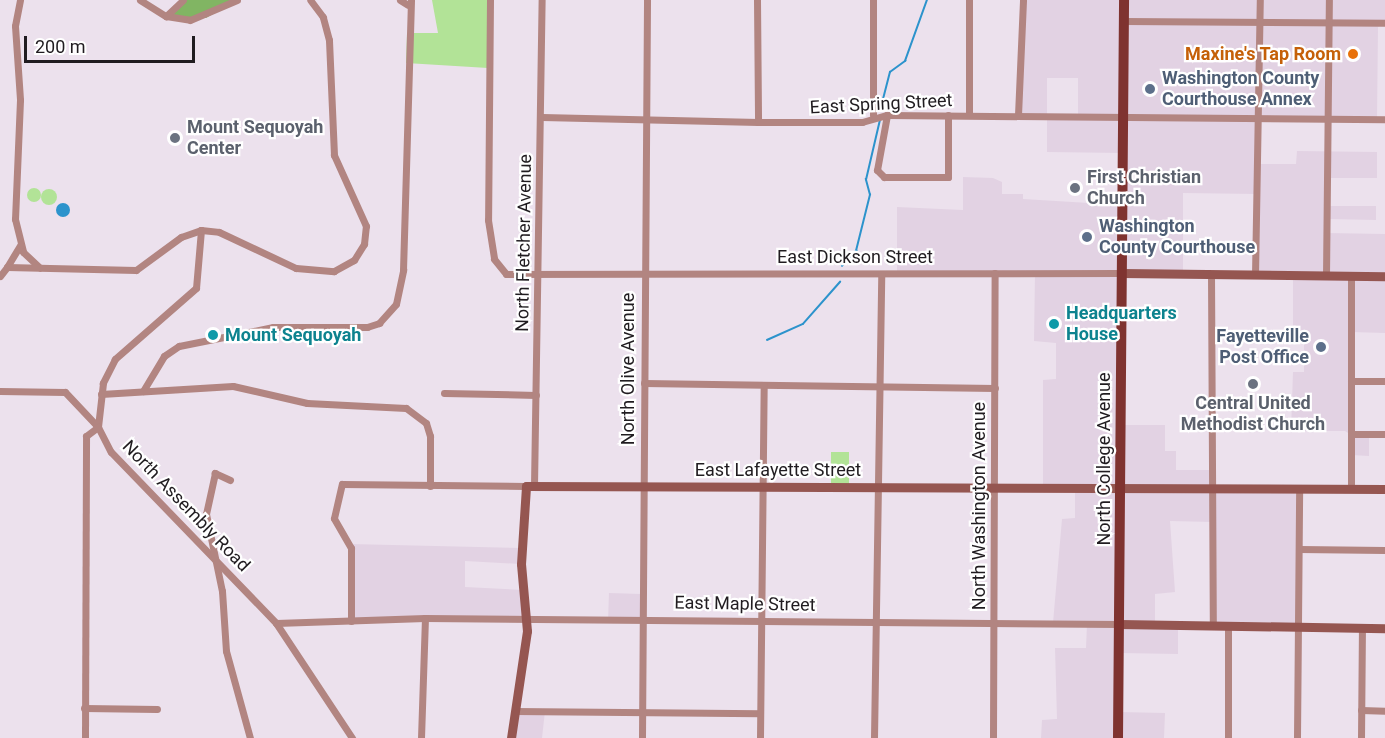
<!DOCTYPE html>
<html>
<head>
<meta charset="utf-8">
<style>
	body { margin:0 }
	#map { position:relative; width:1385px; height:738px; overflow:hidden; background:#ece1ed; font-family:Roboto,sans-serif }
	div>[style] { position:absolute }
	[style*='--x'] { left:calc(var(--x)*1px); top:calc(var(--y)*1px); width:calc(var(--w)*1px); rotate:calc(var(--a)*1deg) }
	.built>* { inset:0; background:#e2d2e3; transform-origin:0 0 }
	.green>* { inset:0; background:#b2e397; transform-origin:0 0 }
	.round { border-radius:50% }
	.forest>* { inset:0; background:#81b563 }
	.water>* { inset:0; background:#2c93cc }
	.stream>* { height:1.5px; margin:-0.75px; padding:0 0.75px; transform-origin:0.75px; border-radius:0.75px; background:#2c93cc }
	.street>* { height:7px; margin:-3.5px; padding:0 3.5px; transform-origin:3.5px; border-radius:3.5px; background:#b28581 }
	.secondary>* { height:9px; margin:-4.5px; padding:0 4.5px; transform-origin:4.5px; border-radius:4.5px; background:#955651 }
	.primary>* { height:10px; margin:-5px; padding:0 5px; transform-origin:5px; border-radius:5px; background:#7f3330 }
	.dots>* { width:16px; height:16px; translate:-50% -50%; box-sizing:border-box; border:3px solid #fff; border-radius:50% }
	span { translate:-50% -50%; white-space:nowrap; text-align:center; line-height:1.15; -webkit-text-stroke:4.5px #fff; paint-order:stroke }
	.food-label { font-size:18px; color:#c56008; font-weight:700 }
	.right { translate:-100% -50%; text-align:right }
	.service-label { font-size:18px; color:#4e5e75; font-weight:700 }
	.left { translate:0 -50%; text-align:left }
	.street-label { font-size:18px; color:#201c20 }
	.worship-label { font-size:18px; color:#5b616d; font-weight:700 }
	.culture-label { font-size:18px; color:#0d838f; font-weight:700 }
	.scale { position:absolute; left:24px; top:36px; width:171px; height:27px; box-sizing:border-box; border:3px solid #201c20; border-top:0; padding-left:8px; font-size:18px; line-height:21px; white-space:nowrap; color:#201c20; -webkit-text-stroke:4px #fff; paint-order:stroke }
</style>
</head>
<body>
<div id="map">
	<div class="built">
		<i style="clip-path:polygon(evenodd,1023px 0,1385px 0,1385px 23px,1378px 27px,1377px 119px,1259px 118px,1258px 164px,1296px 164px,1297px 151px,1377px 152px,1377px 178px,1328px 178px,1327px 206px,1376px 206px,1376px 220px,1327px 219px,1326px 233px,1385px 234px,1385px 333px,1351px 332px,1351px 434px,1369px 434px,1369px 456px,1351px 455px,1351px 435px,1345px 431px,1291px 431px,1293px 372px,1304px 372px,1304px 336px,1293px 336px,1293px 276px,1255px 275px,1257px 194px,1183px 193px,1183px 274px,1122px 273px,1120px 425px,1165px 425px,1165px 451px,1176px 451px,1176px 470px,1213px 470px,1213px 489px,1299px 489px,1298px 627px,1213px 625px,1213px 522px,1170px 521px,1175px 592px,1155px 594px,1155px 624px,1178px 625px,1178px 654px,1120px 653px,1119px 712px,1165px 713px,1164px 738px,1041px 738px,1042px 720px,1057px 719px,1055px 648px,1086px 648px,1087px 624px,1053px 623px,1062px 519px,1075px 518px,1075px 489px,1043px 488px,1043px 380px,1056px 379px,1056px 343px,1034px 341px,1035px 273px,897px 274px,897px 207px,963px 210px,963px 177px,993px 178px,1002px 182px,1002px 194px,1023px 194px,1023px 199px,1122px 205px,1123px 153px,1047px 152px,1047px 116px,1018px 115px,1023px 0,1047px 78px,1078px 78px,1078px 116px,1047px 116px,1047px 78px)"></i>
		<i style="clip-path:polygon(350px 544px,522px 548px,521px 564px,465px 561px,465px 587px,523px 590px,525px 619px,351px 621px)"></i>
		<i style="left:609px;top:593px;width:32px;height:26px;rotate:2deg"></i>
		<i style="clip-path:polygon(515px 711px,545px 711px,542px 738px,511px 738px)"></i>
	</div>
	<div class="green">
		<i style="clip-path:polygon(411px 0,490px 0,488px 68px,406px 63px,407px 33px,438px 33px,432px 0)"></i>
		<i class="round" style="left:27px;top:188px;width:14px;height:14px"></i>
		<i class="round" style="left:41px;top:189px;width:16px;height:16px"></i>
		<i style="left:831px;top:452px;width:18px;height:35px"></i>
	</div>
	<div class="forest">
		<i style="clip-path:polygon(183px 0,237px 0,206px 18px,166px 16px)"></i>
	</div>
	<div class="water">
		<i class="round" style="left:56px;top:203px;width:14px;height:14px"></i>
	</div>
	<div class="stream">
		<i style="--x:880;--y:111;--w:40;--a:-75.6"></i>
		<i style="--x:890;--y:72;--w:19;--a:-36"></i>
		<i style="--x:905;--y:61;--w:65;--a:-70.2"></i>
		<i style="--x:842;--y:266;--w:21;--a:-47"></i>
		<i style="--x:856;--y:251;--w:58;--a:-76"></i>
		<i style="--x:870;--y:195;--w:16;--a:-105"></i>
		<i style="--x:866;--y:180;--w:62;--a:-76.9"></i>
		<i style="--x:767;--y:340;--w:39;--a:-24"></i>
		<i style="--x:803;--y:324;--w:56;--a:-48.6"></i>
	</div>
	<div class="street">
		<i style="--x:20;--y:0;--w:26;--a:101"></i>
		<i style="--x:15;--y:26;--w:74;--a:86.1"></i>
		<i style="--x:20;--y:100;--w:119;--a:92.4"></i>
		<i style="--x:15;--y:219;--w:34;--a:76"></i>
		<i style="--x:23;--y:252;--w:23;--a:43"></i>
		<i style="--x:140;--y:0;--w:31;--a:32"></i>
		<i style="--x:166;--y:16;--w:24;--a:9"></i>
		<i style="--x:190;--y:20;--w:51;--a:-23.1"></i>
		<i style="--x:400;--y:0;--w:9;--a:32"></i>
		<i style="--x:490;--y:0;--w:220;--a:90.5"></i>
		<i style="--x:488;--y:220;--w:39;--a:81"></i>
		<i style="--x:494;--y:259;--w:19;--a:51"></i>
		<i style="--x:506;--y:274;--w:615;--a:-0.09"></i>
		<i style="--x:757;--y:0;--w:122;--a:89.5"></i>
		<i style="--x:166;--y:16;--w:23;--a:-43"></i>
		<i style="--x:1124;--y:21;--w:261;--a:0.4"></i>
		<i style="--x:873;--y:115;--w:115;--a:-90"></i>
		<i style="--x:887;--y:115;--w:56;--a:100.3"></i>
		<i style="--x:877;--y:170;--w:10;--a:45"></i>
		<i style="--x:884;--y:177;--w:64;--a:0"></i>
		<i style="--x:948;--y:177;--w:62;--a:-90"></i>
		<i style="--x:969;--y:115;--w:115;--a:-90"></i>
		<i style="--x:1018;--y:115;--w:115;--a:-87.5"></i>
		<i style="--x:542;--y:117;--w:216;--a:1.3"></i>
		<i style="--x:758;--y:122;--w:104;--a:0"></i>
		<i style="--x:862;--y:122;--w:26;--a:-16"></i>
		<i style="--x:887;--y:115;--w:498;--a:0.5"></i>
		<i style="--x:201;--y:230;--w:58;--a:94.9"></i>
		<i style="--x:196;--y:288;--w:108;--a:138.8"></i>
		<i style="--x:115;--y:359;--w:27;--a:117"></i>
		<i style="--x:103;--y:383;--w:44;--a:96.5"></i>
		<i style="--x:98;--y:427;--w:28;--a:63"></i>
		<i style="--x:111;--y:452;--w:238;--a:46"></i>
		<i style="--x:276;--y:623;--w:138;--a:56.5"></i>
		<i style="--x:7;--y:267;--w:26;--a:-59"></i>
		<i style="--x:1211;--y:274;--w:351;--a:89.7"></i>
		<i style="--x:1255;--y:275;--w:275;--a:-89"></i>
		<i style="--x:0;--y:276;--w:11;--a:-52"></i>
		<i style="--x:7;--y:267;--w:129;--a:1.3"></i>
		<i style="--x:136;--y:270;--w:56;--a:-36.3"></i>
		<i style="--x:181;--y:237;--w:21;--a:-19"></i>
		<i style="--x:201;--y:230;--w:18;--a:6"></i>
		<i style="--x:219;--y:232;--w:85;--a:25.1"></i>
		<i style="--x:296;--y:268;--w:38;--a:5"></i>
		<i style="--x:334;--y:271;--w:23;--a:-29"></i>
		<i style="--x:354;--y:260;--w:19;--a:-58"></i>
		<i style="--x:364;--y:244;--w:18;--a:-84"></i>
		<i style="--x:366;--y:226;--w:78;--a:-114.3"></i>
		<i style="--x:334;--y:155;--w:115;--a:-92.5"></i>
		<i style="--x:329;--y:40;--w:24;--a:-105"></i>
		<i style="--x:323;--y:17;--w:21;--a:-127"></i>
		<i style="--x:1326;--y:276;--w:276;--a:-89.4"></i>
		<i style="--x:1351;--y:381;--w:34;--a:0"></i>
		<i style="--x:644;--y:383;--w:351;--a:0.8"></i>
		<i style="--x:0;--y:391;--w:65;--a:0.9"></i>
		<i style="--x:65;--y:392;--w:48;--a:46.7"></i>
		<i style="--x:143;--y:391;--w:41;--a:-59"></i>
		<i style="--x:164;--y:356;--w:18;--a:-34"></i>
		<i style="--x:179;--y:346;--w:96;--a:-11.4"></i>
		<i style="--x:273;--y:327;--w:94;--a:0"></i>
		<i style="--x:367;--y:327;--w:13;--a:-18"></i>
		<i style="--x:379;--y:323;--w:25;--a:-48"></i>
		<i style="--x:396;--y:304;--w:35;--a:-78"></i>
		<i style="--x:403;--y:270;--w:270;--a:-88.3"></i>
		<i style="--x:444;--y:393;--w:92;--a:1.2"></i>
		<i style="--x:101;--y:394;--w:132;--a:-3.5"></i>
		<i style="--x:233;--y:386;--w:76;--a:12.9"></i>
		<i style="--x:307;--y:403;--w:99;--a:2.9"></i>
		<i style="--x:406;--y:408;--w:25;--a:37"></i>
		<i style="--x:426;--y:423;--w:14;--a:73"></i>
		<i style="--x:430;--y:436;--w:50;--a:90"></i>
		<i style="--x:1351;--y:434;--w:34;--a:0"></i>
		<i style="--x:230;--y:480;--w:17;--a:-155"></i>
		<i style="--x:215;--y:473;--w:42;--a:102.4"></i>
		<i style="--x:206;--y:514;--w:79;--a:78.3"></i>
		<i style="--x:222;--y:591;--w:60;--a:86.2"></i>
		<i style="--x:226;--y:651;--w:90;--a:74.6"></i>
		<i style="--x:534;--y:486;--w:486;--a:-89.1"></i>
		<i style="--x:1351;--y:489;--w:212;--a:-90"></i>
		<i style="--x:1299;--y:549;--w:86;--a:0.7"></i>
		<i style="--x:351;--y:621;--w:73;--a:-90"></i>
		<i style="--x:351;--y:548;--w:34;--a:-120"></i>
		<i style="--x:334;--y:518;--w:35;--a:-77"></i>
		<i style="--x:342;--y:484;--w:184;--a:0.6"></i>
		<i style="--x:276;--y:623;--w:149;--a:-1.9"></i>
		<i style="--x:425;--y:618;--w:694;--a:0.5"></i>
		<i style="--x:84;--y:708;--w:73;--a:0.8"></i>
		<i style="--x:1361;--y:710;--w:24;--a:2"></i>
		<i style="--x:515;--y:711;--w:245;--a:0.5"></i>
		<i style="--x:85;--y:738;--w:302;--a:-89.8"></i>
		<i style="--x:86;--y:436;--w:15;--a:-37"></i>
		<i style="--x:421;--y:738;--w:120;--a:-88.1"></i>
		<i style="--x:642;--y:738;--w:738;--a:-89.61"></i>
		<i style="--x:760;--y:738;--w:353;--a:-89.4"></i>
		<i style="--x:874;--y:738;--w:464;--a:-89.1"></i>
		<i style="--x:993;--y:738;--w:465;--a:-89.8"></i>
		<i style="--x:1228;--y:738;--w:113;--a:-90"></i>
		<i style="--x:1297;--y:738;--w:249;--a:-89.5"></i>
		<i style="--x:1361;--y:738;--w:110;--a:-89.5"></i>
	</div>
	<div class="secondary">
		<i style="--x:1121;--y:273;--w:264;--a:0.7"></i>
		<i style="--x:1119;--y:624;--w:266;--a:0.9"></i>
		<i style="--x:511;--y:738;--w:108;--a:-81.5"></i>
		<i style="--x:527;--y:631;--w:67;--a:-95.1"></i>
		<i style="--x:521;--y:564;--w:78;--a:-86.3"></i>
		<i style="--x:526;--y:486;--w:859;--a:0.2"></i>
	</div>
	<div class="primary">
		<i style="--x:1118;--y:738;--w:738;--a:-89.53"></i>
	</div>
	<div class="dots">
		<i style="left:1353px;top:54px;background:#e8710a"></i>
		<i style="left:1150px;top:89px;background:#5c6f8a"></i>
		<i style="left:175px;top:138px;background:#6b7280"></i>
		<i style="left:1075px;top:188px;background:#6b7280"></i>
		<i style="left:1087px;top:237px;background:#5c6f8a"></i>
		<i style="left:1054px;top:324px;background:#0f9aa8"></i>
		<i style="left:213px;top:335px;background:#0f9aa8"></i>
		<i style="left:1321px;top:347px;background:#5c6f8a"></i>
		<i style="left:1253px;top:384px;background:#6b7280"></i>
	</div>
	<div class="food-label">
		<span class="right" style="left:1341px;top:54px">Maxine's Tap Room</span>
	</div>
	<div class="service-label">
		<span class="left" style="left:1162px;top:89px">Washington County<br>Courthouse Annex</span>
		<span class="left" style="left:1099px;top:237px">Washington<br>County Courthouse</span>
		<span class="right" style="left:1309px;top:347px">Fayetteville<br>Post Office</span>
	</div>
	<div class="street-label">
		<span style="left:881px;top:104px;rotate:-3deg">East Spring Street</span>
		<span style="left:524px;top:243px;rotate:-89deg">North Fletcher Avenue</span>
		<span style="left:855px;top:257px">East Dickson Street</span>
		<span style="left:628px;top:369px;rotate:-90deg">North Olive Avenue</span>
		<span style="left:1104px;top:459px;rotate:-90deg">North College Avenue</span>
		<span style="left:778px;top:470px">East Lafayette Street</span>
		<span style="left:186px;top:506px;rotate:46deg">North Assembly Road</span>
		<span style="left:979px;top:506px;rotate:-90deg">North Washington Avenue</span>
		<span style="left:745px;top:604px;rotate:1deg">East Maple Street</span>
	</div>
	<div class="worship-label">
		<span class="left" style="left:187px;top:138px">Mount Sequoyah<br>Center</span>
		<span class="left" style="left:1087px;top:188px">First Christian<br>Church</span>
		<span style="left:1253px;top:414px">Central United<br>Methodist Church</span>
	</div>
	<div class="culture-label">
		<span class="left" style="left:1066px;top:324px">Headquarters<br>House</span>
		<span class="left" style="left:225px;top:335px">Mount Sequoyah</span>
	</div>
	<div class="scale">200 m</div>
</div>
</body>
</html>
